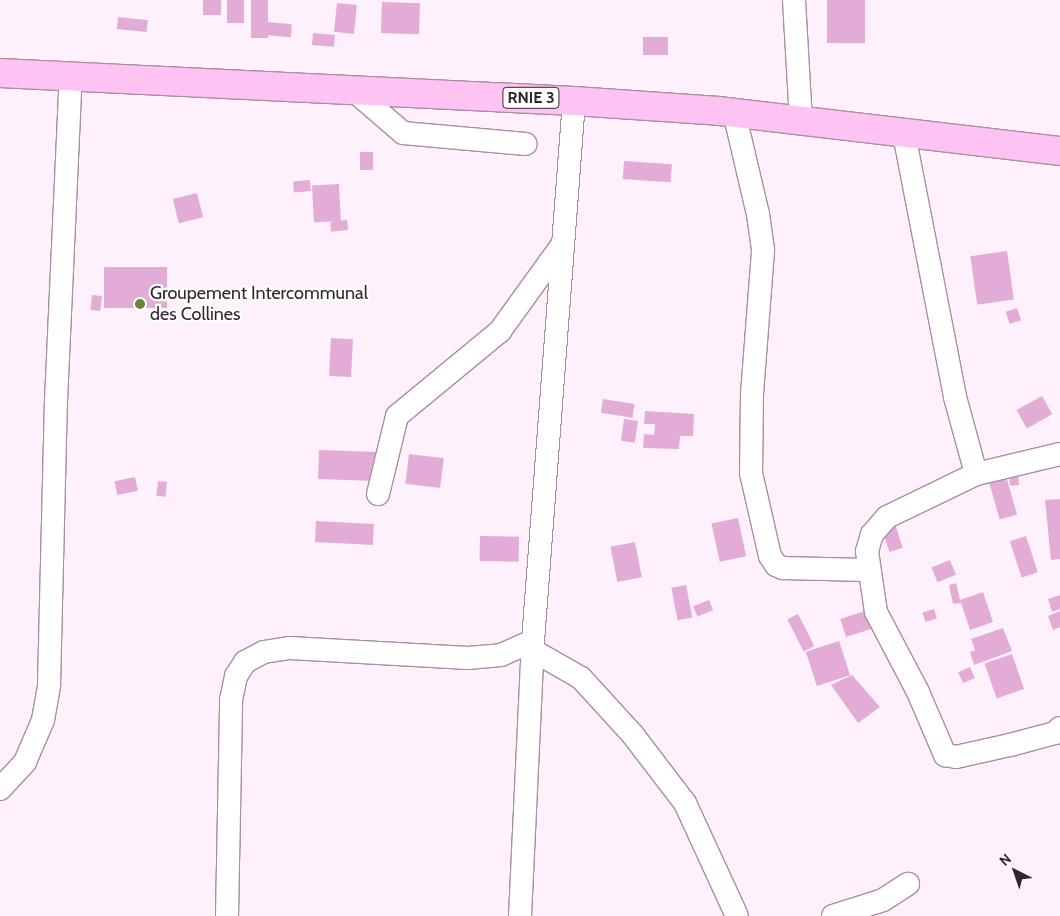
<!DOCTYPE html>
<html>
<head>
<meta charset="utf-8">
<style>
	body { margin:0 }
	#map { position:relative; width:1060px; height:916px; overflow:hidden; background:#fef1fb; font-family:Cabin,sans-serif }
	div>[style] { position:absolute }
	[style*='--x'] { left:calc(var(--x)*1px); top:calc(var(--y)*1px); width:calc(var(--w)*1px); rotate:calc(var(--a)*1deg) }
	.building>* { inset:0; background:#e3acd7; transform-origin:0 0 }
	.roads { filter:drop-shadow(1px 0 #a98da3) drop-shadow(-1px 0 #a98da3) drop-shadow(0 1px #a98da3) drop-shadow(0 -1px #a98da3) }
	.minor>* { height:22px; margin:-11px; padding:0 11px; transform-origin:11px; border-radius:11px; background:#fff }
	.trunk>* { height:28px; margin:-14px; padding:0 14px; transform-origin:14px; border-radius:14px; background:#fec3f2 }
	.dots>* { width:14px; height:14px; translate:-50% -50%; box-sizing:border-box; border:2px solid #fff; border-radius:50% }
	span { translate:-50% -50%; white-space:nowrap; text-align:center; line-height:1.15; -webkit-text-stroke:4.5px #fff; paint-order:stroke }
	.shield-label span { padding:1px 4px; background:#fff; border:1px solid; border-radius:4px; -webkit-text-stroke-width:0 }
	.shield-label { font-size:16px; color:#31262e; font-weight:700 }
	.poi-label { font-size:18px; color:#31262e }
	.left { translate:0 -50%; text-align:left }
	.north { position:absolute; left:990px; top:846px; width:50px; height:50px; -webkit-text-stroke:4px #fff; paint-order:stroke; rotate:319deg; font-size:14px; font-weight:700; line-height:20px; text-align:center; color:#31262e }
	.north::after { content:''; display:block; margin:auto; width:18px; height:22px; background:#31262e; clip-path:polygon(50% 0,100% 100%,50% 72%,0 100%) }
</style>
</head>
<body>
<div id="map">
	<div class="building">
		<i style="left:203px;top:0;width:18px;height:15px"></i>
		<i style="left:227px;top:0;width:17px;height:23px"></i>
		<i style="left:251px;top:0;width:17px;height:38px"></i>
		<i style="left:827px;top:0;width:38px;height:43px"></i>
		<i style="left:382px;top:2px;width:38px;height:31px;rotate:2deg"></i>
		<i style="left:337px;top:3px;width:20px;height:29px;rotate:6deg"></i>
		<i style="left:118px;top:17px;width:30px;height:12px;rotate:6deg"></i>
		<i style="left:267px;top:22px;width:25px;height:13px;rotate:5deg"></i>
		<i style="left:313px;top:33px;width:22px;height:12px;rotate:5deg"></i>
		<i style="left:643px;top:37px;width:25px;height:18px"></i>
		<i style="left:360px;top:152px;width:13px;height:18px"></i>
		<i style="left:624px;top:161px;width:48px;height:18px;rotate:4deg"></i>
		<i style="left:310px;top:180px;width:11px;height:17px;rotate:85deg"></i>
		<i style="left:339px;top:184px;width:37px;height:27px;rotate:87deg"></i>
		<i style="left:197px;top:193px;width:25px;height:25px;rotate:76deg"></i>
		<i style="left:347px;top:220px;width:10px;height:17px;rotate:84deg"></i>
		<i style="left:1007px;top:251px;width:49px;height:37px;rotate:82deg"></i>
		<i style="left:167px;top:267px;width:41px;height:63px;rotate:90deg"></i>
		<i style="left:92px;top:295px;width:10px;height:15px;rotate:6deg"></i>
		<i style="left:1017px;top:308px;width:13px;height:12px;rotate:72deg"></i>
		<i style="left:331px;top:338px;width:22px;height:38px;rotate:3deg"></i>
		<i style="left:1042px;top:396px;width:21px;height:29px;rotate:61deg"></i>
		<i style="left:603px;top:399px;width:32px;height:14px;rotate:9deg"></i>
		<i style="clip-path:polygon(645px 411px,694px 414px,693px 436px,680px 436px,679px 449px,643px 448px,644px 434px,654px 435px,655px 424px,644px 424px)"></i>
		<i style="left:624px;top:419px;width:14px;height:22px;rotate:8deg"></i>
		<i style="left:319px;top:450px;width:59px;height:29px;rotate:2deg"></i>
		<i style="left:409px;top:454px;width:35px;height:30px;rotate:7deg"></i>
		<i style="left:1018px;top:473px;width:12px;height:9px;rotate:85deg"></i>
		<i style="left:1006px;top:476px;width:40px;height:18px;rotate:74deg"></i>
		<i style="left:135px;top:477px;width:14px;height:21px;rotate:78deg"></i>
		<i style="left:158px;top:481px;width:9px;height:15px;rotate:6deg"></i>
		<i style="clip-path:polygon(1060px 499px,1060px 559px,1051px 560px,1045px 500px)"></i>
		<i style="left:738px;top:518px;width:39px;height:27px;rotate:78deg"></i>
		<i style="left:316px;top:521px;width:58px;height:21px;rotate:3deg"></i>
		<i style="left:895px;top:524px;width:25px;height:14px;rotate:72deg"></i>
		<i style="left:480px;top:536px;width:39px;height:25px;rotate:1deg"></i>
		<i style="left:1026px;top:536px;width:38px;height:17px;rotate:72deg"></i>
		<i style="left:635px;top:542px;width:36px;height:25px;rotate:79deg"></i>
		<i style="left:950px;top:560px;width:16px;height:20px;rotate:68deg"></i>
		<i style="clip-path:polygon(956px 583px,960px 600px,983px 592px,993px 622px,970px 630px,961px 603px,953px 604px,949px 585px)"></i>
		<i style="left:686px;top:585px;width:33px;height:15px;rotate:79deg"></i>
		<i style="clip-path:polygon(1060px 595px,1060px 609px,1052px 612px,1048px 599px)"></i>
		<i style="left:709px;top:600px;width:11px;height:17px;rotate:68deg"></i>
		<i style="left:934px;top:609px;width:10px;height:12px;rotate:73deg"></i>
		<i style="left:865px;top:611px;width:19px;height:26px;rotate:72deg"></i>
		<i style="clip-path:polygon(1060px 611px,1060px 627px,1053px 630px,1048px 616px)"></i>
		<i style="left:798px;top:614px;width:36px;height:12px;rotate:63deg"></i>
		<i style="clip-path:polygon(1003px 628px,1012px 651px,974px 665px,970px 652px,975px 650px,971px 639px)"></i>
		<i style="left:839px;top:641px;width:36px;height:35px;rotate:72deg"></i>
		<i style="left:1012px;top:654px;width:37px;height:29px;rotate:71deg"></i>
		<i style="left:970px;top:667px;width:12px;height:13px;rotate:66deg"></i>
		<i style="clip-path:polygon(852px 675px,880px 707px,858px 723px,831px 685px)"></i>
	</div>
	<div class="roads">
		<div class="minor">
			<i style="--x:794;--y:0;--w:120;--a:86.7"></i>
			<i style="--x:352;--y:89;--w:67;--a:40.8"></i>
			<i style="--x:403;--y:133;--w:123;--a:5.1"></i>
			<i style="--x:734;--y:112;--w:105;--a:76.8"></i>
			<i style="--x:758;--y:214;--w:37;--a:82"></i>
			<i style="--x:763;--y:251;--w:143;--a:94.4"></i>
			<i style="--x:752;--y:394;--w:79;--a:90.7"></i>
			<i style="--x:751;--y:473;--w:85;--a:77.1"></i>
			<i style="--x:770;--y:556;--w:11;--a:56"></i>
			<i style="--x:776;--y:565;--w:8;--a:23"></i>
			<i style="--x:783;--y:568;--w:84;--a:1.4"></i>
			<i style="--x:904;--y:134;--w:268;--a:79"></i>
			<i style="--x:955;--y:397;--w:80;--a:74.7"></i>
			<i style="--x:1060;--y:454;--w:86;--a:166.6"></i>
			<i style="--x:976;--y:474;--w:99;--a:154.2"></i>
			<i style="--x:887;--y:517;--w:23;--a:131"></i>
			<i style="--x:872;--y:534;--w:18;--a:106"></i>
			<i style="--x:867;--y:551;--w:62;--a:81.6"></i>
			<i style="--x:876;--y:612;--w:90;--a:62.3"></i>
			<i style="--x:918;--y:692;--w:69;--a:66.8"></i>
			<i style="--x:945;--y:755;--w:11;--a:10"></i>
			<i style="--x:956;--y:757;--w:55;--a:-12.5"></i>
			<i style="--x:1010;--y:745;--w:47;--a:-14.9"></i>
			<i style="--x:1055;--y:733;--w:7;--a:-45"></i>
			<i style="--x:378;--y:494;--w:80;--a:-76.3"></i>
			<i style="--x:397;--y:416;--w:134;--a:-39.5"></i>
			<i style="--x:500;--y:331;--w:106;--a:-54.2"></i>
			<i style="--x:532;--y:650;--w:56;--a:29.7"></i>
			<i style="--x:581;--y:678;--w:77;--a:47.6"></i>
			<i style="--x:633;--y:735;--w:86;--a:52.6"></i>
			<i style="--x:685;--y:803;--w:124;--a:65.3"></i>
			<i style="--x:0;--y:789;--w:37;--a:-47"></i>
			<i style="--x:25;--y:762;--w:46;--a:-66.8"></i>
			<i style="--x:43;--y:720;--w:36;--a:-80"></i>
			<i style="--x:49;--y:685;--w:284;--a:-88.6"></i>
			<i style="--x:56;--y:401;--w:325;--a:-87.4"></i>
			<i style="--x:227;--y:916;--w:216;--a:-88.9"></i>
			<i style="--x:231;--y:700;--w:25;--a:-78"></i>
			<i style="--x:236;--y:676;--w:17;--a:-57"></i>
			<i style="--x:245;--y:662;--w:21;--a:-28"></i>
			<i style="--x:264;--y:652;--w:26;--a:-9"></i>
			<i style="--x:290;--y:648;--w:178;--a:3.2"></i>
			<i style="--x:468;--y:658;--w:33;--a:-5"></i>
			<i style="--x:501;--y:655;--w:35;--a:-24"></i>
			<i style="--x:520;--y:916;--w:275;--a:-87.3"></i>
			<i style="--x:533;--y:641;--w:542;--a:-85.66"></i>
			<i style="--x:833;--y:916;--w:52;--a:-17.7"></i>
			<i style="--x:883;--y:900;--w:30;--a:-33"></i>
		</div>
		<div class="trunk">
			<i style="--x:0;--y:73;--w:575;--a:2.79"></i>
			<i style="--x:574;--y:101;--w:145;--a:3.9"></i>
			<i style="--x:719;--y:111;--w:343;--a:6.7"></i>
		</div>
	</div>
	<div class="dots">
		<i style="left:140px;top:304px;background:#6b8336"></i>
	</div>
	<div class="shield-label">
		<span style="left:531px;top:98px">RNIE 3</span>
	</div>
	<div class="poi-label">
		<span class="left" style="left:150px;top:304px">Groupement Intercommunal<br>des Collines</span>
	</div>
	<div class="north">N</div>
</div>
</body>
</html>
